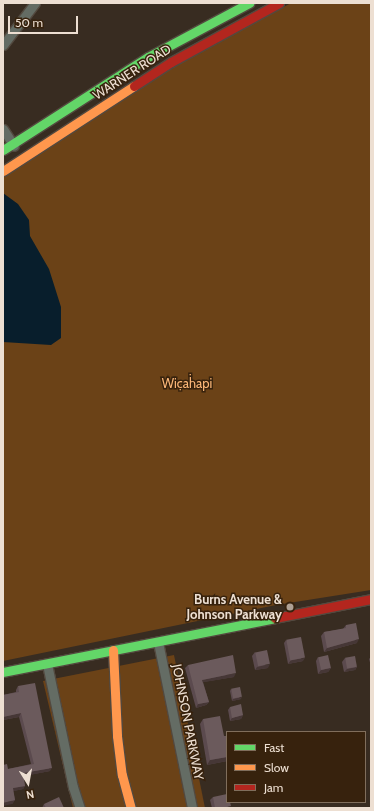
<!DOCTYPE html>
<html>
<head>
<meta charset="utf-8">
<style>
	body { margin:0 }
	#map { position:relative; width:374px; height:811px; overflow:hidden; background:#382c21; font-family:Cabin,sans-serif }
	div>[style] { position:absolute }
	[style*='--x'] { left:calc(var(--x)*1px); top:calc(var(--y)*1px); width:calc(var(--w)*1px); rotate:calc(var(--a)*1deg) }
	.green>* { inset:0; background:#6b4217 }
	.water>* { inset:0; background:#081e2c }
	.roads { filter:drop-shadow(1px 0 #53493f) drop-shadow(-1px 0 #53493f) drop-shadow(0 1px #53493f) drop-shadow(0 -1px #53493f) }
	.street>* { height:9px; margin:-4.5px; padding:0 4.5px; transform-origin:4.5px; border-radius:4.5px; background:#646c64 }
	.fast>* { height:9px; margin:-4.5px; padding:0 4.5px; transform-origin:4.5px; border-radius:4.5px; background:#63d668 }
	.slow>* { height:9px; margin:-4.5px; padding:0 4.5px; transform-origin:4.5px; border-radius:4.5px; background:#ff974d }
	.jam>* { height:9px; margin:-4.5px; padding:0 4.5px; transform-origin:4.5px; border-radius:4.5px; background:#b3261e }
	.wall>* { inset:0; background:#5b4a4e }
	.shaded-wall>* { inset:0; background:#463736 }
	.building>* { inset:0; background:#6b5a5c; transform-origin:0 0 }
	.dots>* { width:11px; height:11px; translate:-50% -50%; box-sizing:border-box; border:2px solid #37220d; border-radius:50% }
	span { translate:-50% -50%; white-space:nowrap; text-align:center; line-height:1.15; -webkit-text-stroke:3px #37220d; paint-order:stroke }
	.street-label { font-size:13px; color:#eddfd2 }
	.park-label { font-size:13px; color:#fdb879 }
	.poi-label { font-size:13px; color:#eddfd2; font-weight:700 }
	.right { translate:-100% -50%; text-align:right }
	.frame { position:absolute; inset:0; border:4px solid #eddfd2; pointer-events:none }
	.legend { position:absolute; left:226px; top:731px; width:140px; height:72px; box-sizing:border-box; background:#37220d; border:1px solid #806e5c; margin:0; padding:5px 7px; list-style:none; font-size:12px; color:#eddfd2 }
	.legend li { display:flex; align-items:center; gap:8px; height:20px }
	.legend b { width:20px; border:1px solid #806e5c }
	.north { position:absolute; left:8px; top:763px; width:40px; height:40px; -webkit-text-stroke:3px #37220d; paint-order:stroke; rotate:169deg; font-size:11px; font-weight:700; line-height:16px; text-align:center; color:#eddfd2 }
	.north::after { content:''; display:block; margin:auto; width:14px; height:18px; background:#eddfd2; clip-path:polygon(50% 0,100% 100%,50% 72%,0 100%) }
	.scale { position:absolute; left:8px; top:16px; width:70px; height:18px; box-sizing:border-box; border:2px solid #eddfd2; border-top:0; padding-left:5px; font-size:12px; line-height:14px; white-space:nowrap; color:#eddfd2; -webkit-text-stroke:3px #37220d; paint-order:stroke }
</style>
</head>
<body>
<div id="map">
	<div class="green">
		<i style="clip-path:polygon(291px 3px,371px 3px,371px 590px,276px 605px,3px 661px,3px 177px,174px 67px)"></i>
		<i style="clip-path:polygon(174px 655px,205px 808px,73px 808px,43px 681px)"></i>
	</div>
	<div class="water">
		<i style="clip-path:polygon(3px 193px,18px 204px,29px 220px,30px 236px,49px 269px,61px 307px,61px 338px,51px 345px,3px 342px)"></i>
	</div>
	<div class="roads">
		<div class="street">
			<i style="--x:3;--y:45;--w:53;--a:-52.7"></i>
			<i style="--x:3;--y:129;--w:20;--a:57"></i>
			<i style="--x:158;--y:642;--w:169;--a:78.4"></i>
			<i style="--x:47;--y:664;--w:126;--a:78.1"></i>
			<i style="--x:73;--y:787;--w:22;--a:72"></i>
		</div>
		<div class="fast">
			<i style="--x:3;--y:150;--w:172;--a:-32.7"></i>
			<i style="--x:148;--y:57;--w:115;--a:-28.1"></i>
			<i style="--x:3;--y:672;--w:277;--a:-11.2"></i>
		</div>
		<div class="slow">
			<i style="--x:3;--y:171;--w:156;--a:-33"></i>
			<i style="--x:113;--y:650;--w:86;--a:87.3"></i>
			<i style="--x:117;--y:736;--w:39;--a:83"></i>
			<i style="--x:122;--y:775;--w:34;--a:75"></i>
		</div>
		<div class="jam">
			<i style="--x:134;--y:86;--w:44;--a:-33"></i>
			<i style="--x:171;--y:62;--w:123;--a:-28.6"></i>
			<i style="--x:275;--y:618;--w:98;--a:-11.2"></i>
		</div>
	</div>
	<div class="wall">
		<i style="clip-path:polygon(346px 625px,357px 643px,324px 652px,321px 636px,324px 632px,343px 629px)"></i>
		<i style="clip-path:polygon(286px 640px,303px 661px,288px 664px,284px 643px)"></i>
		<i style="clip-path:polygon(255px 652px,268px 668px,255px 670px,252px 656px)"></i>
		<i style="clip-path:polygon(318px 657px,331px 668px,328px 672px,318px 674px,316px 661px)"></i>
		<i style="clip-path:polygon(371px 657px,371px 666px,369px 659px)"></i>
		<i style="clip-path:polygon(345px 658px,357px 667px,355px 670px,344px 672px,342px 662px)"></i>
		<i style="clip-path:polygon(188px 665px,234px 677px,203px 682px,209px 702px,206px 705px,196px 708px,185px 668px)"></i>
		<i style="clip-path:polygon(18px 686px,50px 771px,23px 776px,25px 786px,23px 789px,13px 791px,15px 800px,12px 804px,8px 769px,31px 764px,19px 717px,3px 720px,3px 695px,16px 692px,16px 690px)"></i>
		<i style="clip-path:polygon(231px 689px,241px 699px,232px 701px,230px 691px)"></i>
		<i style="clip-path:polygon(230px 707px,243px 715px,241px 719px,230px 721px,228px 710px)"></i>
		<i style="clip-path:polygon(203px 719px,224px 736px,227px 736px,227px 761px,207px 765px,200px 724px)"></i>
		<i style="clip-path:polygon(213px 797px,230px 808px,212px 808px,210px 800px)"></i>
		<i style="clip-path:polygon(44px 804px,64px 808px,42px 808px)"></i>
	</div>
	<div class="shaded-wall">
		<i style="clip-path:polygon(359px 639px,357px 643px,324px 652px,327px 648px)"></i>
		<i style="clip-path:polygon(305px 658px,303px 661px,288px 664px,291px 660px)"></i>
		<i style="clip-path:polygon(270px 664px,268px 668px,255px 670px,257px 667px)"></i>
		<i style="clip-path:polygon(357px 667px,355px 670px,344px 672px,347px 669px)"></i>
		<i style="clip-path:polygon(331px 668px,328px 672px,318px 674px,321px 670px)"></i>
		<i style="clip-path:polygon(236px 673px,234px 677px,199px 683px,202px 680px)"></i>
		<i style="clip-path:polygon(242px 697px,241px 699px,232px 701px,233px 699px)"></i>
		<i style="clip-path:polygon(209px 702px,206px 705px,196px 708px,198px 704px)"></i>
		<i style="clip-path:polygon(21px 713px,19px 717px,3px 720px,3px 717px)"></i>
		<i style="clip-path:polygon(243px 715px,241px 719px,230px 721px,232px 718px)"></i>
		<i style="clip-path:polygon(227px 757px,227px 761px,207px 765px,210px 760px)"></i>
		<i style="clip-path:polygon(52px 768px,50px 771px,20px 777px,23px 773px)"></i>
		<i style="clip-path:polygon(25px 786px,23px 789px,10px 792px,13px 788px)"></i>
		<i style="clip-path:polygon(15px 800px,12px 804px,3px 806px,3px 803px)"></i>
	</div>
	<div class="building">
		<i style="clip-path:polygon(356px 623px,359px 639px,327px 648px,324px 632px,346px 628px,346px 625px)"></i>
		<i style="left:301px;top:637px;width:21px;height:15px;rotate:79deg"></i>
		<i style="left:267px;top:650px;width:14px;height:12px;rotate:78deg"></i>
		<i style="clip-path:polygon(233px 655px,236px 673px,202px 680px,209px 702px,198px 704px,188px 665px)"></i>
		<i style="left:328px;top:655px;width:13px;height:10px;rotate:77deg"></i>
		<i style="left:355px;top:656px;width:11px;height:10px;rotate:80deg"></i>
		<i style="clip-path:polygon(35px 683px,52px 768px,23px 773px,25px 786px,13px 788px,15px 800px,3px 803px,3px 765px,7px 764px,8px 769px,34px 764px,21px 713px,3px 717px,3px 695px,19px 692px,18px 686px)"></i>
		<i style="left:240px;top:687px;width:10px;height:9px;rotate:79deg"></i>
		<i style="clip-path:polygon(241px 704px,243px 715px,232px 718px,230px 707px)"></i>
		<i style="clip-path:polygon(220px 716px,224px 736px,227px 736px,227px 757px,210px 760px,203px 719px)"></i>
		<i style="clip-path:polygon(227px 794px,227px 802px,230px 802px,231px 806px,223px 808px,215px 808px,213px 797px)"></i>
		<i style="clip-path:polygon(59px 797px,64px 808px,46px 808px,44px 804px)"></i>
	</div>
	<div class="dots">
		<i style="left:290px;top:607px;background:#aea094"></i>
	</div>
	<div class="street-label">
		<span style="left:132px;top:72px;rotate:-33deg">WARNER ROAD</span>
		<span style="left:188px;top:722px;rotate:79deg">JOHNSON PARKWAY</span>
	</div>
	<div class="park-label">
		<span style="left:187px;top:383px">Wic̣aḣapi</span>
	</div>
	<div class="poi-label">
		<span class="right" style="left:282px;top:607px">Burns Avenue &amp;<br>Johnson Parkway</span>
	</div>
	<div class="frame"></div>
	<ul class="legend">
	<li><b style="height:5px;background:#63d668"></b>Fast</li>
	<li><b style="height:5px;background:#ff974d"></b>Slow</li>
	<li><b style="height:5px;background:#b3261e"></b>Jam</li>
	</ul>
	<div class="north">N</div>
	<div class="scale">50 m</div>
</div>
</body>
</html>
